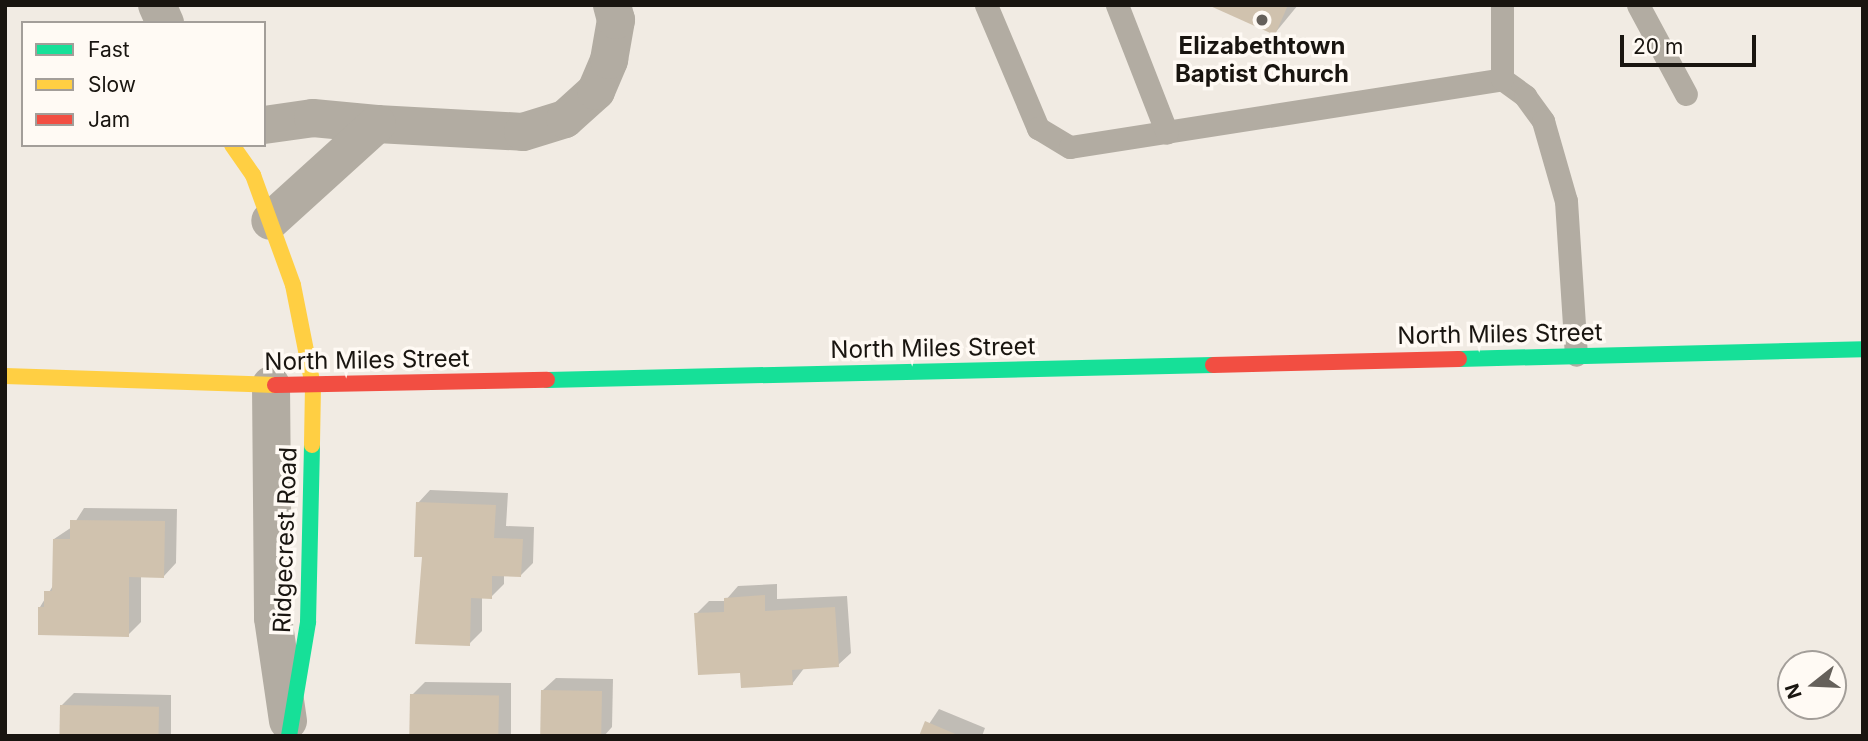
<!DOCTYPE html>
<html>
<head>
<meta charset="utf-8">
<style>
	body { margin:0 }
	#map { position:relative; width:1868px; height:741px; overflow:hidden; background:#f1ebe3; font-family:Inter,sans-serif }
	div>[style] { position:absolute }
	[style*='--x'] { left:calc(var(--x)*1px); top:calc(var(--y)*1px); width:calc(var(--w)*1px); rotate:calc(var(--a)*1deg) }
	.shadow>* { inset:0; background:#0003 }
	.building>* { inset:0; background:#d0c2ae; transform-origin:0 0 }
	.lane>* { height:23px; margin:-11.5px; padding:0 11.5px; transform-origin:11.5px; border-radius:11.5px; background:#b2aca2 }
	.street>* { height:38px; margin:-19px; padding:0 19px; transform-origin:19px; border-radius:19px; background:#b2aca2 }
	.fast>* { height:16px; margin:-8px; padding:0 8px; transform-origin:8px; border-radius:8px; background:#16e098 }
	.slow>* { height:16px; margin:-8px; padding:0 8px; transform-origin:8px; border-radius:8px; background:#ffcf43 }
	.jam>* { height:16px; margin:-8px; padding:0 8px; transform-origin:8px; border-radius:8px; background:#f24e42 }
	.dots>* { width:19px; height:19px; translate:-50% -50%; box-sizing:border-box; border:4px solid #fffaf4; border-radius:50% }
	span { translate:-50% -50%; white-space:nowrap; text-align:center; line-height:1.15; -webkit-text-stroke:7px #fffaf4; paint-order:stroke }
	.poi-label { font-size:24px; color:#191510; font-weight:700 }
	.street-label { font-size:24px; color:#191510 }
	.frame { position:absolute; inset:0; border:7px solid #191510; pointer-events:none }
	.legend { position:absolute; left:21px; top:21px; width:245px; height:126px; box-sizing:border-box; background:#fffaf4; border:2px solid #a39e99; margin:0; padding:9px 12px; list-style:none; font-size:21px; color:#191510 }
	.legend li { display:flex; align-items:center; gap:14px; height:35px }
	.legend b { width:35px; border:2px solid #a39e99 }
	.north { position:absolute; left:1777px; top:650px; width:70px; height:70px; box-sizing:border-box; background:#fffaf4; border:2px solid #a39e99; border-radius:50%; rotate:252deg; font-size:19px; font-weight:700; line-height:28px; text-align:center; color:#191510 }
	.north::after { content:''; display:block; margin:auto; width:24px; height:32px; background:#65605a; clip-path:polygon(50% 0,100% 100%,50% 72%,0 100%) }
	.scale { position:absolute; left:1620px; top:35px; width:136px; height:32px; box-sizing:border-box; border:4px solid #191510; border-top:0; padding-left:9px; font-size:21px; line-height:24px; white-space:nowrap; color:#191510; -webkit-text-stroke:5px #fffaf4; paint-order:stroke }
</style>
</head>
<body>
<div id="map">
	<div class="shadow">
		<i style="clip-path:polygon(1212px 5px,1298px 5px,1275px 33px)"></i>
		<i style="clip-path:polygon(430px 490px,508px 493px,506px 526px,534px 527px,533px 563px,521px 575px,504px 575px,504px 584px,491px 597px,482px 597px,482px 631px,469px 644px,423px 555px,418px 503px)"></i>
		<i style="clip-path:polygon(84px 508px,177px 509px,176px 563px,164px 576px,141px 576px,141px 622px,128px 635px,40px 607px,54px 584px,54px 539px,72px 527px)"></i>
		<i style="clip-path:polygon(777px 584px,777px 599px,847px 596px,851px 653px,838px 665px,805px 667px,792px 684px,742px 671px,696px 614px,709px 601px,725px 601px,738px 586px)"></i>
		<i style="clip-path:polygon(556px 678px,613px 679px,612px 727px,604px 736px,542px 736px,543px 690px)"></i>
		<i style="clip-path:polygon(425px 682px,511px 683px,511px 736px,412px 736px,412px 695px)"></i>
		<i style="clip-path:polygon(74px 693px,171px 695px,171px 736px,61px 736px,61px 706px)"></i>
		<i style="clip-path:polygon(939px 709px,985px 728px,982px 736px,921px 736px)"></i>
	</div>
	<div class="building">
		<i style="clip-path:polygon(1208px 5px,1288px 5px,1275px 35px)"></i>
		<i style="clip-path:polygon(416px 502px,496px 505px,494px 538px,523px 539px,521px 577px,492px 576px,492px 599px,471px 598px,470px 646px,415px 644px,422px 557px,414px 557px)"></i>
		<i style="clip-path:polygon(70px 520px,165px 521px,164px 578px,129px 577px,129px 637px,38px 635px,38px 607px,44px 607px,44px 591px,52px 591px,53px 539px,70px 539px)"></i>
		<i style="clip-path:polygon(765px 595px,765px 611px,835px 607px,839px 667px,792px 670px,793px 685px,741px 688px,740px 673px,698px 675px,694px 613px,724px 612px,724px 598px)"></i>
		<i style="left:541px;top:690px;width:61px;height:46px;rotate:1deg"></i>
		<i style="left:410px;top:694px;width:89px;height:42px;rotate:1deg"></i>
		<i style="left:60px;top:705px;width:99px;height:31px;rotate:1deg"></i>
		<i style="clip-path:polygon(925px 721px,960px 736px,919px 736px)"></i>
	</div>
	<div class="lane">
		<i style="--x:986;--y:5;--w:134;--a:67.1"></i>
		<i style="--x:1038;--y:128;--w:37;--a:31"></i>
		<i style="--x:1070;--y:147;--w:437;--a:-8.9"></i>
		<i style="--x:1502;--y:79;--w:29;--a:36"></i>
		<i style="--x:1525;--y:96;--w:31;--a:54"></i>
		<i style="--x:1543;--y:121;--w:83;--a:74"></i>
		<i style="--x:1566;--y:201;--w:154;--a:86.3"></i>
		<i style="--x:1117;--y:5;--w:137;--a:68.7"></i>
		<i style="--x:1502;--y:5;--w:74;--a:90"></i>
		<i style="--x:1638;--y:5;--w:101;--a:61.7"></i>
	</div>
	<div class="street">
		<i style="--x:157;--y:5;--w:20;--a:66"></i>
		<i style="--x:377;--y:124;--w:146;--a:3.1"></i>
		<i style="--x:523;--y:132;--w:44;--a:-17.2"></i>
		<i style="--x:565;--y:119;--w:42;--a:-42.1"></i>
		<i style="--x:596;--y:91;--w:34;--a:-67"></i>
		<i style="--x:609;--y:60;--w:41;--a:-80.1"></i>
		<i style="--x:616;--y:20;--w:16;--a:-105"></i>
		<i style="--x:264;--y:125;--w:49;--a:-8.1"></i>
		<i style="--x:313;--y:118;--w:64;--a:5.4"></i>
		<i style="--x:377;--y:124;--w:144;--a:137.8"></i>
		<i style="--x:271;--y:385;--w:233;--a:89.5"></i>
		<i style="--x:273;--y:618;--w:104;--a:81.7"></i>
	</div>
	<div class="fast">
		<i style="--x:1459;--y:359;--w:404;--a:-1.4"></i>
		<i style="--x:547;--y:380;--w:666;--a:-1.29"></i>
		<i style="--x:289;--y:736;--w:116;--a:-80.5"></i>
		<i style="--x:308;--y:622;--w:177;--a:-88.7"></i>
	</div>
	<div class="slow">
		<i style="--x:232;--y:145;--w:37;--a:55"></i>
		<i style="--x:253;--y:175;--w:117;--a:70"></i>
		<i style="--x:293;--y:285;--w:103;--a:78.8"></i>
		<i style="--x:313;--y:386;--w:59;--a:91"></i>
		<i style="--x:5;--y:376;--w:270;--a:1.9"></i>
	</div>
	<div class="jam">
		<i style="--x:1213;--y:365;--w:246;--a:-1.4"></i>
		<i style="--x:275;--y:385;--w:272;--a:-1.1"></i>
	</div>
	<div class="dots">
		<i style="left:1262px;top:20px;background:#65605a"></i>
	</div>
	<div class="poi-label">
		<span style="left:1262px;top:60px">Elizabethtown<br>Baptist Church</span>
	</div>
	<div class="street-label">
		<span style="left:1500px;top:334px;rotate:-1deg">North Miles Street</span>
		<span style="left:933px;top:348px;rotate:-1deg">North Miles Street</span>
		<span style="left:367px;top:360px;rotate:-1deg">North Miles Street</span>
		<span style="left:285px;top:540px;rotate:-88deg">Ridgecrest Road</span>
	</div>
	<div class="frame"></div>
	<ul class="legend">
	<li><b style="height:9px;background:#16e098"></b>Fast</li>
	<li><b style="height:9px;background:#ffcf43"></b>Slow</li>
	<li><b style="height:9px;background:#f24e42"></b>Jam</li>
	</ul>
	<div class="north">N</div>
	<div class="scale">20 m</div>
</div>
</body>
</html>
